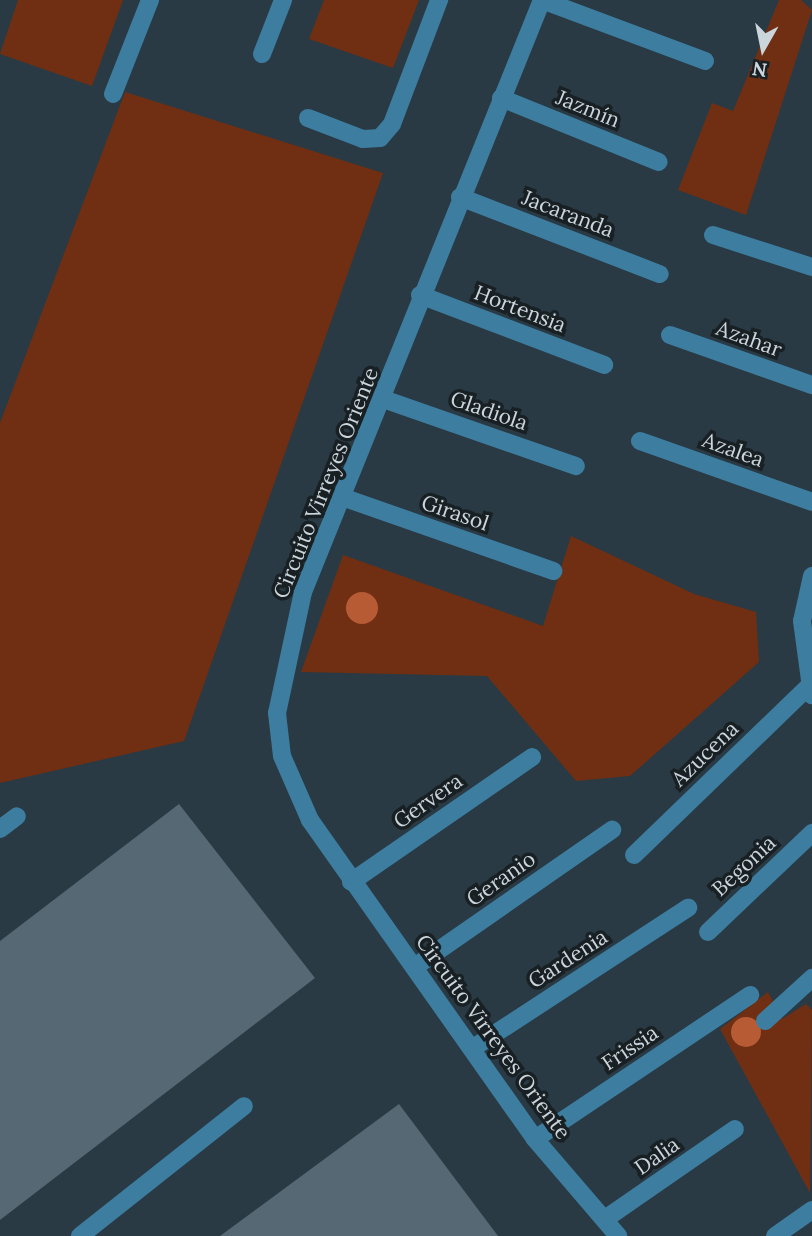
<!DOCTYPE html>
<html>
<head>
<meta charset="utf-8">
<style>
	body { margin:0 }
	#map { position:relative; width:812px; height:1236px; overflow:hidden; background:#293a44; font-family:Lora,serif }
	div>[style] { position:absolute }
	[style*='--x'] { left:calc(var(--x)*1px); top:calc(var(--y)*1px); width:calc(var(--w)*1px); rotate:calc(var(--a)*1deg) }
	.green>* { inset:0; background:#702f12 }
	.water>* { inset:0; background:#b75b35 }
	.round { border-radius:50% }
	.building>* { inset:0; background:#566873 }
	.minor>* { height:18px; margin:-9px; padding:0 9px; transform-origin:9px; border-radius:9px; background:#3c7da0 }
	span { translate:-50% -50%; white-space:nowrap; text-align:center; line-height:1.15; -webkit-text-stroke:7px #182024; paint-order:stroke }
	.street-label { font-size:21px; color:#cbd5dc }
	.north { position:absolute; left:728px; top:14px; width:70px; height:70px; -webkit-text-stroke:5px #182024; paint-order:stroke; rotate:189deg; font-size:19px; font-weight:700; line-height:28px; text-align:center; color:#cbd5dc }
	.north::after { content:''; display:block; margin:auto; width:24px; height:32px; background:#cbd5dc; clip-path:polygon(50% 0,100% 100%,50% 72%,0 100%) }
</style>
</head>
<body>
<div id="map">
	<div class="green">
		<i style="clip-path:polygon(18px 0,123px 0,92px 86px,0 54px)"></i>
		<i style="clip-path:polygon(324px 0,419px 0,393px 68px,309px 39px)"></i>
		<i style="clip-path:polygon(779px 0,801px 0,812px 10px,746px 215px,678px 190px,712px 103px,733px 111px)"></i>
		<i style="clip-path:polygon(125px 92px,383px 173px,184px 741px,0 783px,0 423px)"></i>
		<i style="clip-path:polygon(571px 536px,694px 594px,756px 612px,759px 662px,630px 776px,576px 781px,487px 676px,301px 672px,343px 555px,543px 626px)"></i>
		<i style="clip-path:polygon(768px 992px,782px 1019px,806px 1004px,812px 1010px,810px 1193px,720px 1029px)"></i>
	</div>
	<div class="water">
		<i class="round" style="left:346px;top:592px;width:32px;height:32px"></i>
		<i class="round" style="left:731px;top:1017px;width:30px;height:30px"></i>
	</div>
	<div class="building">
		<i style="clip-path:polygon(179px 804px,315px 978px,0 1220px,0 941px)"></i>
		<i style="clip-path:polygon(399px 1104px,498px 1236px,220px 1236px)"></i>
	</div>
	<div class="minor">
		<i style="--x:542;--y:0;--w:638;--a:111.98"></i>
		<i style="--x:303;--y:592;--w:124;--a:102.1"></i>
		<i style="--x:277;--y:713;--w:43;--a:83.4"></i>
		<i style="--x:282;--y:756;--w:70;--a:66.4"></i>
		<i style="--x:310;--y:820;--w:390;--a:54.8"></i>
		<i style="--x:535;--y:1139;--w:128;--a:49.4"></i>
		<i style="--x:542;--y:0;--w:174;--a:20.5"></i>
		<i style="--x:262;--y:54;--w:58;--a:-68.7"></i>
		<i style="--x:113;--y:94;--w:101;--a:-68.5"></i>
		<i style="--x:501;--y:98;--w:170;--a:22.1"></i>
		<i style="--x:308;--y:118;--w:59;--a:20.9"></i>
		<i style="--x:363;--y:139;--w:17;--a:-3"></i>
		<i style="--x:380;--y:138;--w:18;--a:-49"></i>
		<i style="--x:392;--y:124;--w:133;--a:-69.2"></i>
		<i style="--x:460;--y:197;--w:214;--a:21.1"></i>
		<i style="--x:713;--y:235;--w:104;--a:17.9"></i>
		<i style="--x:420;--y:295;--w:197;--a:20.8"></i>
		<i style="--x:670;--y:335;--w:151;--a:19.4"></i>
		<i style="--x:386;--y:400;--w:201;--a:19.2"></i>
		<i style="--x:640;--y:441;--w:182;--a:19.5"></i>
		<i style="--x:342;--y:497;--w:224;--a:19.3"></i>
		<i style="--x:812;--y:576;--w:46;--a:102.5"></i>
		<i style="--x:802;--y:621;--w:75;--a:82.3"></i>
		<i style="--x:0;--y:829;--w:21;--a:-37"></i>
		<i style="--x:634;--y:855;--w:242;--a:-44"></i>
		<i style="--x:351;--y:882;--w:220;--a:-34.6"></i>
		<i style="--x:708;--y:932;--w:144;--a:-43.6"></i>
		<i style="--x:416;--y:966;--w:239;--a:-34.8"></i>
		<i style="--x:765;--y:1021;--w:64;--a:-42.5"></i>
		<i style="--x:473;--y:1048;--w:257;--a:-33.1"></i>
		<i style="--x:535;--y:1139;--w:259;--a:-33.8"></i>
		<i style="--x:605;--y:1219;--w:158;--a:-34.7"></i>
		<i style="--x:80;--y:1236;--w:209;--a:-38.4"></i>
		<i style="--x:775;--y:1236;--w:45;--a:-35.1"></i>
	</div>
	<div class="street-label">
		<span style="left:588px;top:109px;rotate:22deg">Jazmín</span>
		<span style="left:568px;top:214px;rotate:21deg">Jacaranda</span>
		<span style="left:520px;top:309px;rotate:21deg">Hortensia</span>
		<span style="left:749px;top:339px;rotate:20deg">Azahar</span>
		<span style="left:489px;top:411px;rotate:19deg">Gladiola</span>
		<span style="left:733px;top:450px;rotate:20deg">Azalea</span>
		<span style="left:326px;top:483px;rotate:-68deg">Circuito Virreyes Oriente</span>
		<span style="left:455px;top:513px;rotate:19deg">Girasol</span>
		<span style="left:705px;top:754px;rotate:-44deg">Azucena</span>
		<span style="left:428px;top:801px;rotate:-35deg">Gervera</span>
		<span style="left:744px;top:866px;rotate:-43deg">Begonia</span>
		<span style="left:501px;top:879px;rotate:-35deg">Geranio</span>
		<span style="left:568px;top:959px;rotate:-33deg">Gardenia</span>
		<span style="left:493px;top:1037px;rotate:54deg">Circuito Virreyes Oriente</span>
		<span style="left:630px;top:1048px;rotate:-34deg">Frissia</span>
		<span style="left:657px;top:1156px;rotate:-35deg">Dalia</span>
	</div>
	<div class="north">N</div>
</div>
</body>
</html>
